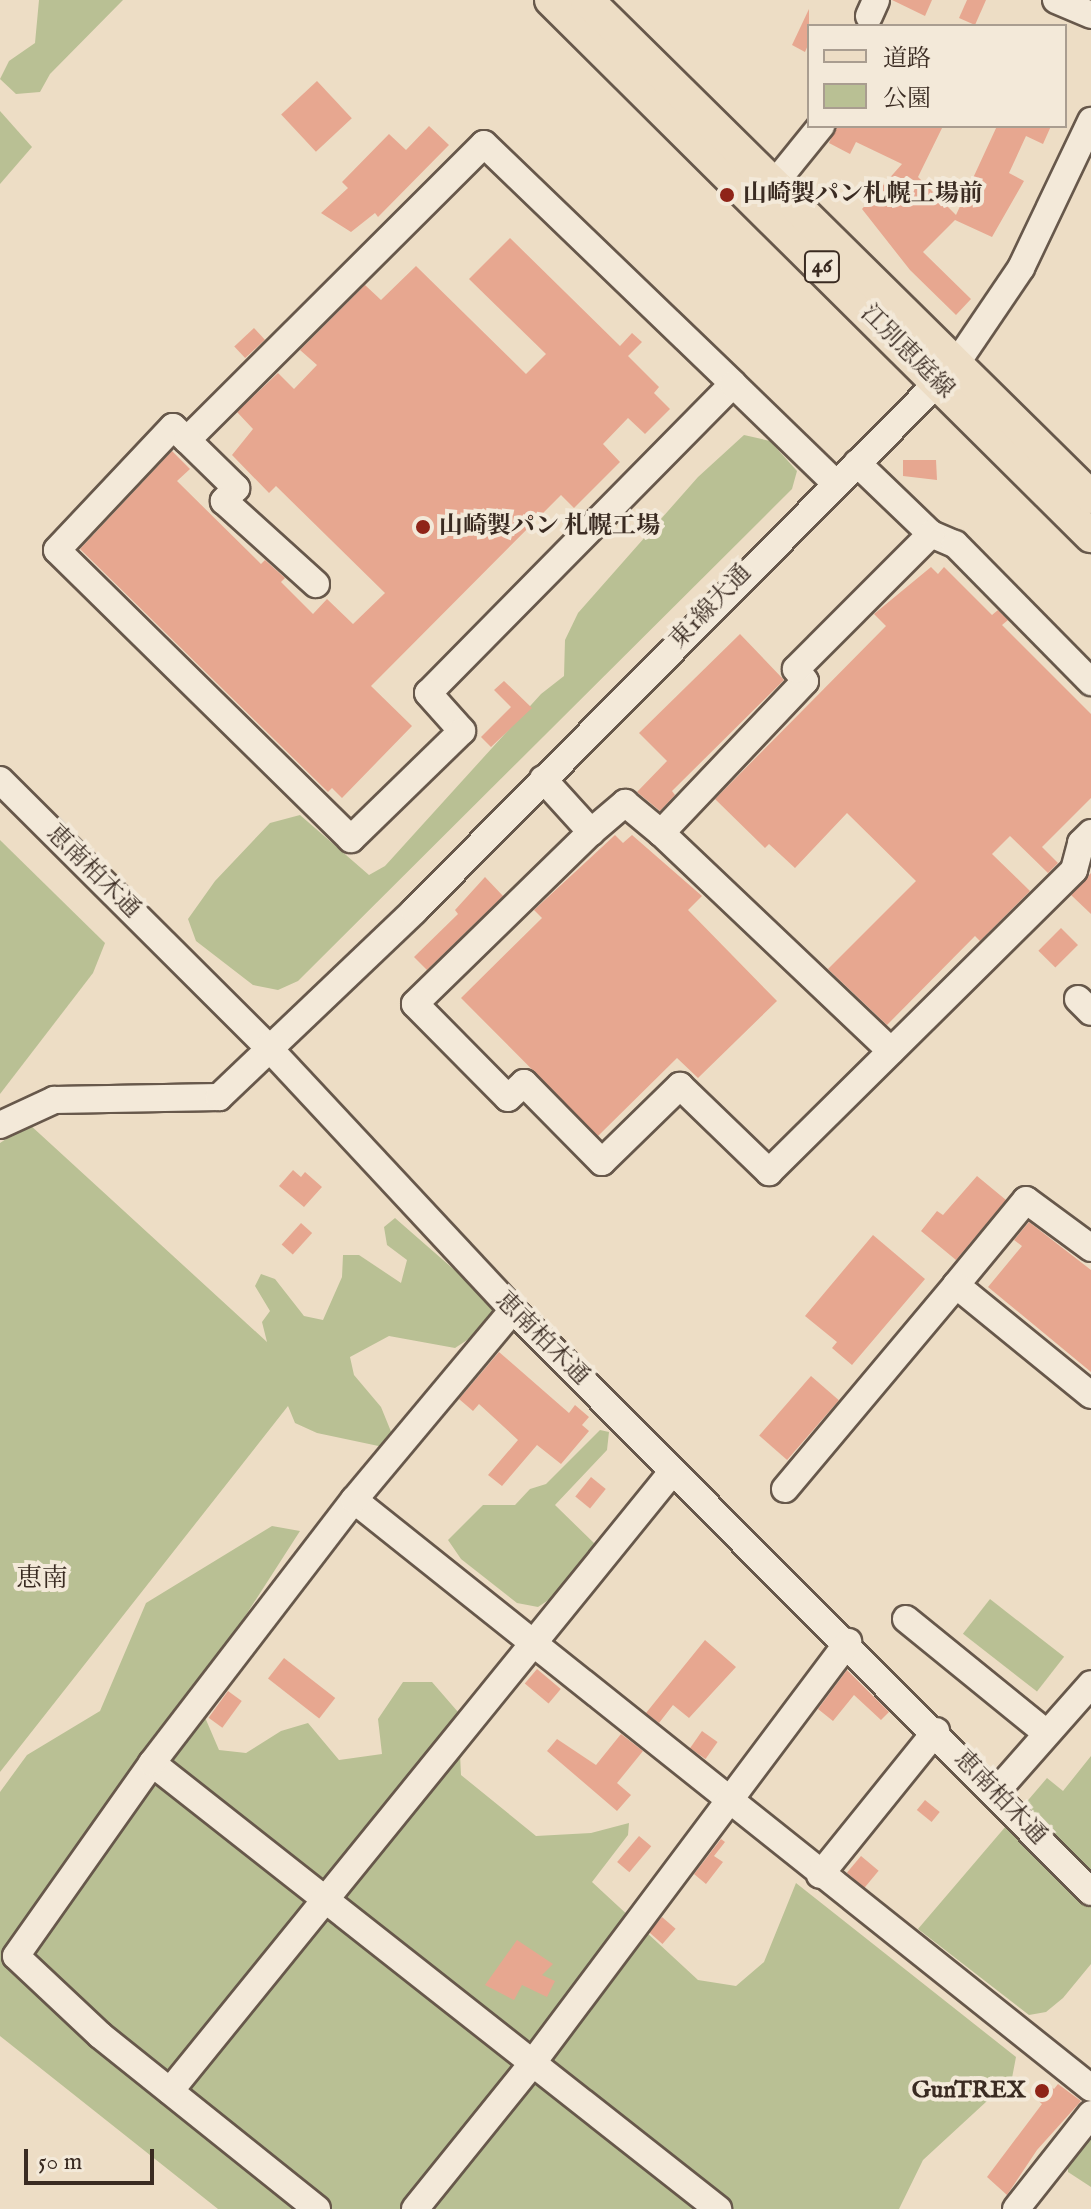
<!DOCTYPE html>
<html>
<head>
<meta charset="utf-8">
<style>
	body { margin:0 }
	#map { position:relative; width:1091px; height:2209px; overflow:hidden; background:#edddc5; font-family:"IM FELL English","Noto Serif JP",serif }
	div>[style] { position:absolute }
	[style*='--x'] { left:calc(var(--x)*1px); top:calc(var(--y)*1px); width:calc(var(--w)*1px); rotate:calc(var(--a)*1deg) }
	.green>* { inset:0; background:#b9c094; transform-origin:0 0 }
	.building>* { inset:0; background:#e7a790; transform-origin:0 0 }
	.roads { filter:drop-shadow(2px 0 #67584b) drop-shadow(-2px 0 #67584b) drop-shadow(0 2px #67584b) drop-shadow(0 -2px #67584b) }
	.minor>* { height:26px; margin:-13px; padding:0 13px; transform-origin:13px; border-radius:13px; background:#f3e9d9 }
	.major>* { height:32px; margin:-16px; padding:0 16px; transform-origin:16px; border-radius:16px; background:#edddc5 }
	.dots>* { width:22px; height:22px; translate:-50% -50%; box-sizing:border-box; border:4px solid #f3e9d9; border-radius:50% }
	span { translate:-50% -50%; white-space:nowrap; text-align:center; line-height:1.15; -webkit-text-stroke:8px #f3e9d9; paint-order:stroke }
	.shield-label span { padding:2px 6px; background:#f3e9d9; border:2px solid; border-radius:6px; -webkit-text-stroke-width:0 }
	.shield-label { font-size:22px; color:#3a2b22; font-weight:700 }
	.poi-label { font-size:24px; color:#3a2b22; font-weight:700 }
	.left { translate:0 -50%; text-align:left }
	.right { translate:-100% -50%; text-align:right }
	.street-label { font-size:24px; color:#3a2b22 }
	.neighbourhood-label { font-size:26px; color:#3a2b22 }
	.legend { position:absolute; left:807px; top:24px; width:260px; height:104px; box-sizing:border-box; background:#f3e9d9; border:2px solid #a99d90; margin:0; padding:10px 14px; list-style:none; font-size:24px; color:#3a2b22 }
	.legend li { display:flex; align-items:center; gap:16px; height:40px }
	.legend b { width:40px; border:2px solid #a99d90 }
	.scale { position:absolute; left:24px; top:2149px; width:130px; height:36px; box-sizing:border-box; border:4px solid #3a2b22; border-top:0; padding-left:10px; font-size:24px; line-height:28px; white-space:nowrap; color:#3a2b22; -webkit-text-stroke:6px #f3e9d9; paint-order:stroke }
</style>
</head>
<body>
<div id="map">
	<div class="green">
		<i style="clip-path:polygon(39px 0,123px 0,50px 74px,40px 92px,16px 94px,0 79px,9px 61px,35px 43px)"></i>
		<i style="clip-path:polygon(0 111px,32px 147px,0 184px)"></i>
		<i style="clip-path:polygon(744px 435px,770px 441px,797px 471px,792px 489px,298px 981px,278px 990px,253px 985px,196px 941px,188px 919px,215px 881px,270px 823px,300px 815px,369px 875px,385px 866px,541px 694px,564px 676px,565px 640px,578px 613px,698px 477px)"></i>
		<i style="clip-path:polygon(0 840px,105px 943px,93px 973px,0 1094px)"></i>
		<i style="clip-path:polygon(29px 1124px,267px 1342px,262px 1322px,270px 1311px,255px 1286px,261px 1274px,275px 1279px,304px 1316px,323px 1320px,342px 1277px,343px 1255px,359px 1255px,401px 1283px,407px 1260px,387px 1245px,384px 1227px,395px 1218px,498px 1308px,484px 1329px,455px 1348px,389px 1336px,350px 1357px,354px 1375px,381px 1407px,392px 1434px,388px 1448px,317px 1433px,295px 1423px,288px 1406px,0 1772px,0 1143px)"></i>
		<i style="clip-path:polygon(600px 1430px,609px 1432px,607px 1450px,555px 1505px,596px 1545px,565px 1589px,538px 1607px,517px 1603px,461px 1559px,448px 1540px,483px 1505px,515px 1505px,530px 1489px,546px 1484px)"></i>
		<i style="clip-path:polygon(272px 1526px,300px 1531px,195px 1694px,219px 1750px,246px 1753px,281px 1731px,308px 1723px,339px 1760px,382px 1754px,378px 1719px,403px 1682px,432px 1682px,458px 1712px,461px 1775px,536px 1836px,591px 1833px,629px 1823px,628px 1835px,592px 1882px,698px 1980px,736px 1986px,764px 1962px,796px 1883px,1016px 2057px,1012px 2078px,923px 2160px,899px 2209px,218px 2209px,0 2036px,0 1792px,27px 1755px,100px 1711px,146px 1603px)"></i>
		<i style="left:990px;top:1599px;width:94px;height:44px;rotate:38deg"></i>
		<i style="clip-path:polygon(1091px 1756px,1091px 1964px,1063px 1998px,1046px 2012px,1029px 2015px,918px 1929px,1047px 1778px,1063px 1791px)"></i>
		<i style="clip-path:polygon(1091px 2126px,1091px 2187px,1068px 2172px,1068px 2152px)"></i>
	</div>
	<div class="building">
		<i style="clip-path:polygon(892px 0,932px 0,925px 16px)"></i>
		<i style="clip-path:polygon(967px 0,986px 0,975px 25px,959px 18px)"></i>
		<i style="clip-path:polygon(809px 9px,809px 43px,805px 52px,792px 45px)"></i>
		<i style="left:317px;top:81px;width:51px;height:49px;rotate:47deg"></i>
		<i style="clip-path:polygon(429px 126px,449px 145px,378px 217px,375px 213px,351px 232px,321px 213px,348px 188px,342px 182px,389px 134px,406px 150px)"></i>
		<i style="clip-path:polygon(837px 126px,943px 126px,918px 177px,956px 215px,997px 126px,1051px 126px,1043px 144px,1026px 136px,1009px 173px,1024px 181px,992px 237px,955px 220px,923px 252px,971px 299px,956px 315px,910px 270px,862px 209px,902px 164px,856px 142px,850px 154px,829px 143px)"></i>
		<i style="clip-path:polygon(510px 238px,620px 346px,632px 333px,642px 342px,628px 356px,659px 387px,654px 393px,670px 409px,645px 434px,628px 418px,603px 444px,620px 462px,574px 508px,561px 495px,371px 686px,412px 726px,342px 798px,332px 788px,328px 792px,80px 549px,172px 451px,190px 469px,177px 481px,261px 564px,265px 560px,285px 578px,281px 582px,313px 614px,327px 599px,353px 624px,385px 593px,276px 486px,269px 493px,232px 455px,253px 429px,237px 412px,278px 373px,294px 389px,317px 365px,300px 350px,365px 285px,381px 300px,416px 266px,526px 374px,546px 354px,469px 279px)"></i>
		<i style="left:254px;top:328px;width:16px;height:27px;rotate:47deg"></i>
		<i style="clip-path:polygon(903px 460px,936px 460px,937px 480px,903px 476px)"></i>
		<i style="clip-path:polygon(931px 567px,938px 574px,944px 567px,992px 615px,998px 610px,1008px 620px,1002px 625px,1091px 714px,1091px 798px,1042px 847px,1058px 863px,1048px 873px,1010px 836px,992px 854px,1030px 891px,980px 941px,975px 936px,887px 1025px,828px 969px,916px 881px,847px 813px,795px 868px,769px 844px,765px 848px,715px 799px,886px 626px,874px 614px)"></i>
		<i style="clip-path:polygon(740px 634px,784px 680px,672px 791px,675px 795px,660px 811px,637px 792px,667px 761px,639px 733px)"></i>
		<i style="clip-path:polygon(504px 681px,532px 708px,491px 747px,481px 737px,511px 707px,494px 690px)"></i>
		<i style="clip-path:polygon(615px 835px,623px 843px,632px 835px,702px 896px,688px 910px,777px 1001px,698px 1078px,677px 1058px,598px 1136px,461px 998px,542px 918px,534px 910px)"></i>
		<i style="clip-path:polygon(1091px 873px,1091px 914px,1071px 895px)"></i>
		<i style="clip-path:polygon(485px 877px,503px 896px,427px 970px,414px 957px,458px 914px,455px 910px)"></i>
		<i style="left:1061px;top:928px;width:24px;height:32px;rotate:45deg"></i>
		<i style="clip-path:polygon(293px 1170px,301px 1177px,305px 1172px,322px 1187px,304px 1207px,279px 1186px)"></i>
		<i style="clip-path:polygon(977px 1176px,1006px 1200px,956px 1260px,921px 1231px,937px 1211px,943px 1215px)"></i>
		<i style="clip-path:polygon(1029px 1222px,1091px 1270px,1091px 1372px,988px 1287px,1022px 1246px,1014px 1240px)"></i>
		<i style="left:301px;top:1223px;width:15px;height:29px;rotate:42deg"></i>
		<i style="clip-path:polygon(873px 1235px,925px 1279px,852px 1365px,832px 1348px,837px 1342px,805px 1316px)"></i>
		<i style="clip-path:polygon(499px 1352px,569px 1413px,575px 1405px,589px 1417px,582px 1425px,589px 1431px,561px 1464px,537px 1445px,502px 1486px,488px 1475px,518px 1440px,479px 1404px,473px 1411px,459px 1399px)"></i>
		<i style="left:811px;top:1376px;width:37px;height:79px;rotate:41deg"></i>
		<i style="left:591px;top:1477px;width:19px;height:25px;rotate:39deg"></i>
		<i style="clip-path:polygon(705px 1640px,736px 1667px,689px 1718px,673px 1705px,659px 1723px,646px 1713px)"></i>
		<i style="left:284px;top:1658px;width:65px;height:26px;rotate:38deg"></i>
		<i style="left:537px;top:1669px;width:31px;height:19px;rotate:40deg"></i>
		<i style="clip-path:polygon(847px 1670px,889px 1712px,881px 1720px,854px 1695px,833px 1721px,818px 1709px)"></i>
		<i style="left:228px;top:1691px;width:17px;height:33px;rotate:36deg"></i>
		<i style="left:702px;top:1731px;width:19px;height:21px;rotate:35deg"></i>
		<i style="clip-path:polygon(621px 1734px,643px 1751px,617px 1783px,631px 1795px,617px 1811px,547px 1751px,557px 1739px,596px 1765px)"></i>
		<i style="left:925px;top:1800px;width:19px;height:13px;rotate:39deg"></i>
		<i style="left:639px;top:1836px;width:16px;height:34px;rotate:40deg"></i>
		<i style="clip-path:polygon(721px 1839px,725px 1842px,714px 1856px,723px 1862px,706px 1884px,694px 1874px)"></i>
		<i style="left:861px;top:1856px;width:23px;height:22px;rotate:40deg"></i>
		<i style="left:662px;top:1917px;width:18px;height:20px;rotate:41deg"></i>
		<i style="clip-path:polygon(517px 1940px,553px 1964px,542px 1975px,555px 1981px,547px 1997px,522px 1985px,514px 2000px,485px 1985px)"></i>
		<i style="clip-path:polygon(1043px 2080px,1054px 2089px,1058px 2084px,1081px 2101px,1037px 2150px,1007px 2195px,987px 2177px,1042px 2104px,1032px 2095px)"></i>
	</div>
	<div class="roads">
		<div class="minor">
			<i style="--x:1056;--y:0;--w:38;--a:23"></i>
			<i style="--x:869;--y:16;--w:17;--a:-66"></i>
			<i style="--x:774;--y:184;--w:75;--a:-51"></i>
			<i style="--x:733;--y:384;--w:434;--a:134.6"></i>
			<i style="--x:428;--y:693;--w:51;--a:48.2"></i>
			<i style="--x:462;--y:731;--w:155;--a:135.8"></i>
			<i style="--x:351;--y:839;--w:412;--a:-135.5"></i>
			<i style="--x:57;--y:550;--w:169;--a:-46.7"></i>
			<i style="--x:173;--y:427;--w:19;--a:43"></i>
			<i style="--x:187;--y:440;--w:419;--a:-44.9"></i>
			<i style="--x:484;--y:144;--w:346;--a:43.9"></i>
			<i style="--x:733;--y:384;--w:141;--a:44.1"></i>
			<i style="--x:187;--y:440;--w:69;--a:44.4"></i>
			<i style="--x:236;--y:488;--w:18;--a:133"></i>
			<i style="--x:224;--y:501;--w:124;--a:42.1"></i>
			<i style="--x:857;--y:463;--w:103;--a:43.8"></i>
			<i style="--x:931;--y:534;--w:26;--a:23"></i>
			<i style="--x:955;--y:544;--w:194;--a:45.4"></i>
			<i style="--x:543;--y:779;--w:72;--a:47.8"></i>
			<i style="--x:591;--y:832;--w:45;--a:-40.5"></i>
			<i style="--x:625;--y:803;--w:47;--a:39.8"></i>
			<i style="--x:0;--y:780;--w:378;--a:44.9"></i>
			<i style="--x:268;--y:1047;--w:359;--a:47"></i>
			<i style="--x:513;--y:1310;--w:820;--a:45.2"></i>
			<i style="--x:591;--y:832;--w:246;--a:135.7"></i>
			<i style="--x:415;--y:1004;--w:132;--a:45.3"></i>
			<i style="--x:508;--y:1098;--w:22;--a:-43"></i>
			<i style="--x:524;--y:1083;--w:111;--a:45.4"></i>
			<i style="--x:602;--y:1162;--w:109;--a:-44.3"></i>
			<i style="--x:680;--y:1086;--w:124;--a:44"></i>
			<i style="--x:769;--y:1172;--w:429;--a:-44.7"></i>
			<i style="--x:1074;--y:870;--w:28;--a:-75"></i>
			<i style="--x:1081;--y:843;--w:14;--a:-45"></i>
			<i style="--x:1078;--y:999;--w:18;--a:45"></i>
			<i style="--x:891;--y:1051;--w:317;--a:-136.5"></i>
			<i style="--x:661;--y:833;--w:209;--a:-46.5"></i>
			<i style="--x:805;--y:681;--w:15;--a:-127"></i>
			<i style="--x:796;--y:669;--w:191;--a:-45"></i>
			<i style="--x:0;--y:1125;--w:60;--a:-24.8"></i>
			<i style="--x:54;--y:1100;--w:165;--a:-1"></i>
			<i style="--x:219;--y:1097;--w:269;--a:-43.6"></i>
			<i style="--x:414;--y:911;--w:770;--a:-45.26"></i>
			<i style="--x:956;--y:364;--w:116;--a:-55.9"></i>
			<i style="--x:1021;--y:268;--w:163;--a:-64.5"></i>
			<i style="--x:956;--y:1285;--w:110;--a:-50.5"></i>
			<i style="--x:1026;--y:1200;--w:81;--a:36.4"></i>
			<i style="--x:785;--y:1489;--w:266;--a:-50"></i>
			<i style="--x:956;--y:1285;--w:174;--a:39.2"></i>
			<i style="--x:354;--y:1500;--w:943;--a:38.58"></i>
			<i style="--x:906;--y:1619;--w:179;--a:39.1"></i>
			<i style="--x:152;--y:1763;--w:721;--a:38.24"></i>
			<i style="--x:995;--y:1793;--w:145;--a:-48.6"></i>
			<i style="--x:820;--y:1875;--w:185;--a:-51.1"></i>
			<i style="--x:170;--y:2091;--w:798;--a:-50.95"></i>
			<i style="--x:317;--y:2209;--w:278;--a:-141.3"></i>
			<i style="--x:100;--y:2035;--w:115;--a:-136.8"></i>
			<i style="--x:16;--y:1956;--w:236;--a:-54.8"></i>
			<i style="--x:152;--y:1763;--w:332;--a:-52.5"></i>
			<i style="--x:354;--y:1500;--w:248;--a:-50.1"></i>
			<i style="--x:415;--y:2209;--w:185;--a:-51.1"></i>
			<i style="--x:531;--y:2065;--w:529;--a:-53.15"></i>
			<i style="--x:1016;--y:2209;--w:121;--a:-51.7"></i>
		</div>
		<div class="major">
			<i style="--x:551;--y:0;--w:761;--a:44.79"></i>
			<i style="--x:587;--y:0;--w:708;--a:44.6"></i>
		</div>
	</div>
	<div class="dots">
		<i style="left:727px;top:195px;background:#8f2418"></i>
		<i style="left:423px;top:527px;background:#8f2418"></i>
		<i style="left:1042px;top:2091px;background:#8f2418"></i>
	</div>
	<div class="shield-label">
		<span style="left:822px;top:267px">46</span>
	</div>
	<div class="poi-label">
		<span class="left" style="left:743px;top:195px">山崎製パン札幌工場前</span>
		<span class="left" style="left:439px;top:527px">山崎製パン 札幌工場</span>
		<span class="right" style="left:1026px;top:2091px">GunTREX</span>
	</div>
	<div class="street-label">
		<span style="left:907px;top:352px;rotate:45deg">江別恵庭線</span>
		<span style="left:711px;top:607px;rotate:-46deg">東1線大通</span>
		<span style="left:93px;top:872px;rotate:45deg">恵南柏木通</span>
		<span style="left:542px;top:1339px;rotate:45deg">恵南柏木通</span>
		<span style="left:1000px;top:1798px;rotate:46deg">恵南柏木通</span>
	</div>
	<div class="neighbourhood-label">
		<span style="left:42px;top:1579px">恵南</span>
	</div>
	<ul class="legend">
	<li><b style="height:10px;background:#edddc5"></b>道路</li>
	<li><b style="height:22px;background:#b9c094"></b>公園</li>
	</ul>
	<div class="scale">50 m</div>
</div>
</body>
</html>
